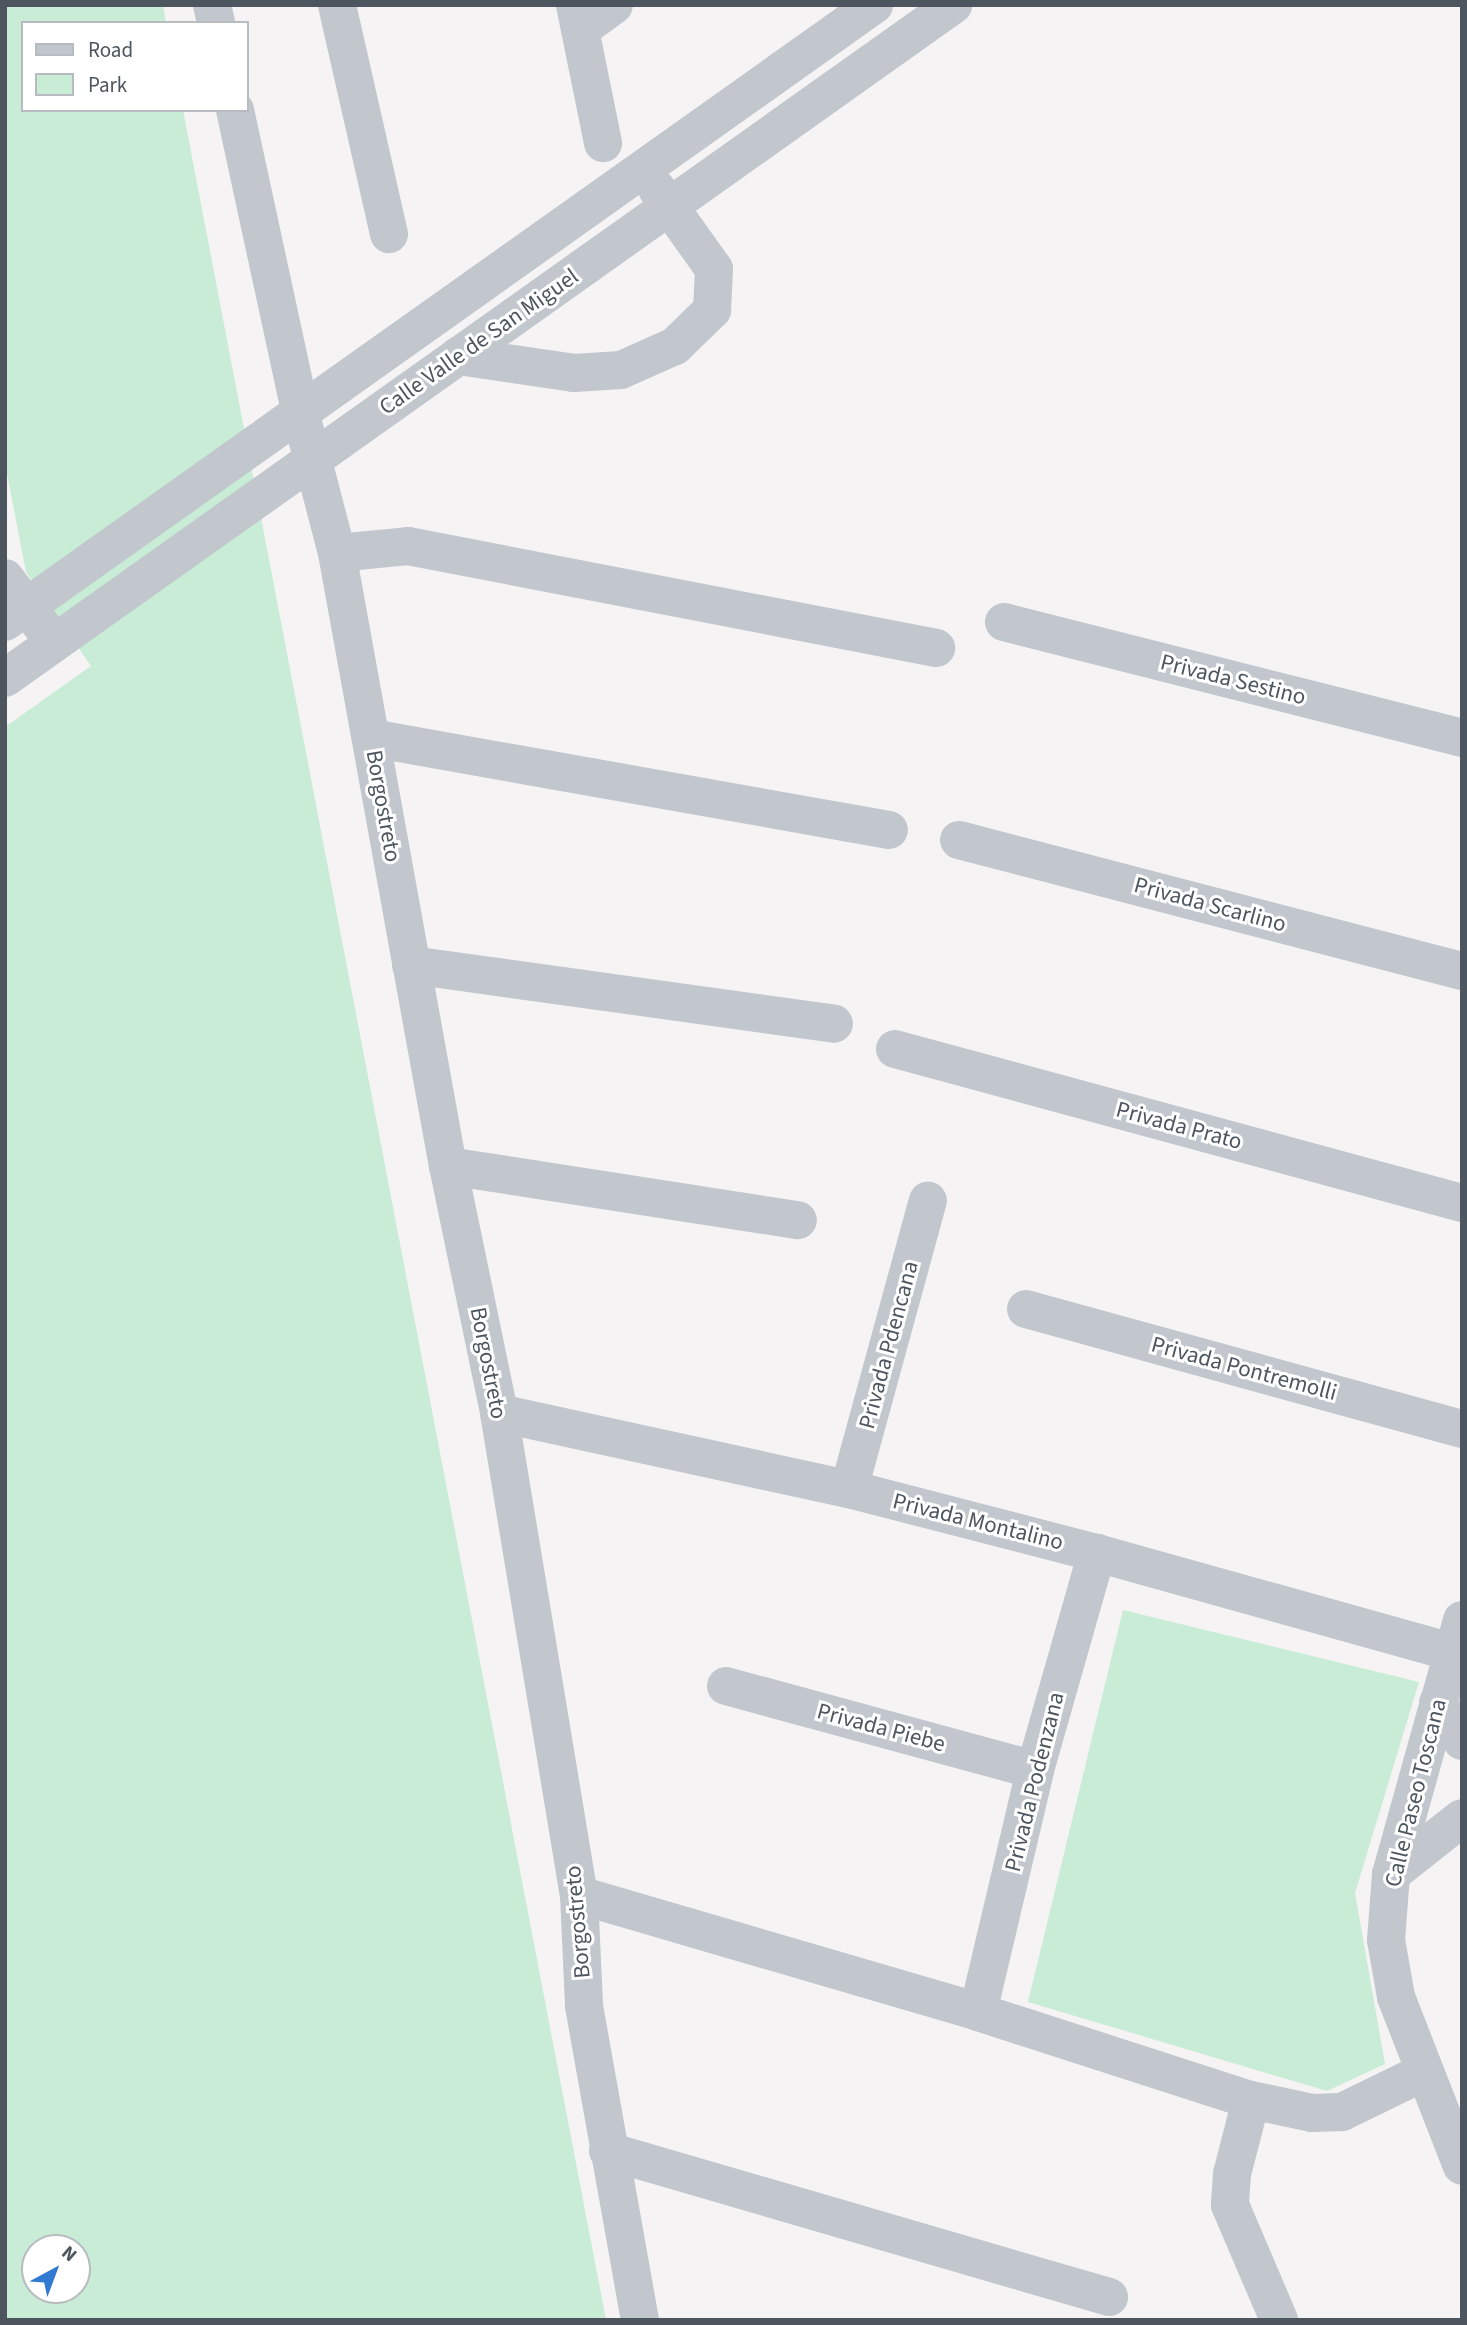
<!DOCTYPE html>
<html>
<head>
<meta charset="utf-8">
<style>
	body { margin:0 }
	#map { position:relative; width:1467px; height:2325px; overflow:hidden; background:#f5f3f3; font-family:"Source Sans 3",sans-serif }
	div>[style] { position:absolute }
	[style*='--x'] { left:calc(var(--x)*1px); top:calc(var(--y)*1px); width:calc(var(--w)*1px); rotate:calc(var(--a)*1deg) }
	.green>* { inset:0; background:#c8ecd5 }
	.minor>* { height:38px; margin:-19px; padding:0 19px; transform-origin:19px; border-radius:19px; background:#c1c7cd }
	span { translate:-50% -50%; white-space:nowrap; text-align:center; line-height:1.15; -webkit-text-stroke:6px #fff; paint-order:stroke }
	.street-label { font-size:23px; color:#4d565e }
	.frame { position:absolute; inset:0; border:7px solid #4d565e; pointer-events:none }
	.legend { position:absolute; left:21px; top:21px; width:228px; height:91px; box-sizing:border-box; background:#fff; border:2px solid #b8bbbf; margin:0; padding:9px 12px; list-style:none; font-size:21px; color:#4d565e }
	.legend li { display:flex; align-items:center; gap:14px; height:35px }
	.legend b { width:35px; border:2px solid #b8bbbf }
	.north { position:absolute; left:21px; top:2234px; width:70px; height:70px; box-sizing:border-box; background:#fff; border:2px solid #b8bbbf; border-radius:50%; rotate:41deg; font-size:19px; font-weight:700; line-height:28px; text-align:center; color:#4d565e }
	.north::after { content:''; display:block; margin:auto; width:24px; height:32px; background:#3179d1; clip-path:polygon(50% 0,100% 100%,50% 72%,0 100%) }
</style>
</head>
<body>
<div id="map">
	<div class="green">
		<i style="clip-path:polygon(evenodd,5px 5px,163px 5px,166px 23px,23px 23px,23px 110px,183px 110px,606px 2320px,5px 2320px,5px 727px,91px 666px,26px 572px,5px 463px,5px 5px,35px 2248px,77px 2248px,77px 2290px,35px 2290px,35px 2248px)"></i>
		<i style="clip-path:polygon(1123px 1610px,1419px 1682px,1355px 1893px,1385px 2064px,1327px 2091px,1028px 2002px)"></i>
	</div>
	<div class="minor">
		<i style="--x:212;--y:5;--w:18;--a:77"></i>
		<i style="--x:337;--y:5;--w:235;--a:77.2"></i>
		<i style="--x:575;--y:5;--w:141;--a:78.5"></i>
		<i style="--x:580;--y:30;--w:42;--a:-36.3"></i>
		<i style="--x:235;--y:110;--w:308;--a:77.8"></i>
		<i style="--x:300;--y:411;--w:147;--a:75.4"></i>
		<i style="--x:337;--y:553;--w:623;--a:79.74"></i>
		<i style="--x:448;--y:1166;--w:252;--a:78.3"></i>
		<i style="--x:499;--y:1413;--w:489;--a:80.6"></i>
		<i style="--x:579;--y:1895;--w:111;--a:87.4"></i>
		<i style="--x:584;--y:2006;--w:319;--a:79.9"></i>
		<i style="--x:458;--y:356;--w:117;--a:8.3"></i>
		<i style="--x:574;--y:373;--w:47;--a:-3.7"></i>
		<i style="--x:621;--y:370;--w:59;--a:-24"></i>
		<i style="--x:675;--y:346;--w:52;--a:-44.2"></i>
		<i style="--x:712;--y:310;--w:41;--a:-87.2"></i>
		<i style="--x:714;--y:269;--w:98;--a:-125.5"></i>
		<i style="--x:337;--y:553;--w:71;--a:-5.6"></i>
		<i style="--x:408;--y:546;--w:538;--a:10.93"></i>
		<i style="--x:5;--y:578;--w:61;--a:52.4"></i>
		<i style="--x:5;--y:622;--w:1066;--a:-35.38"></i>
		<i style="--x:1004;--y:622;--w:472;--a:14.2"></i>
		<i style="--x:5;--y:678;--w:1163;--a:-35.37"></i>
		<i style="--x:371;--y:738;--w:526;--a:10.07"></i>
		<i style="--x:959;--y:840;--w:520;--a:14.6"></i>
		<i style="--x:411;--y:965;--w:427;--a:7.9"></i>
		<i style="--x:895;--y:1049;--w:588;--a:15.2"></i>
		<i style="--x:448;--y:1166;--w:354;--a:8.8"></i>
		<i style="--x:1026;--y:1309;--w:452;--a:15.4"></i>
		<i style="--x:499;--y:1413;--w:358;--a:12.3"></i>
		<i style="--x:849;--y:1489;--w:256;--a:14.5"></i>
		<i style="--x:1097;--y:1553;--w:369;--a:15.6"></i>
		<i style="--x:849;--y:1489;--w:299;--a:-74.7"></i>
		<i style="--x:1462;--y:1620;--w:264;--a:105.6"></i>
		<i style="--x:1391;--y:1874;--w:66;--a:94.3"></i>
		<i style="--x:1386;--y:1940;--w:58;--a:80"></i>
		<i style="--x:1396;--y:1997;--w:181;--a:68.7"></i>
		<i style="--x:726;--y:1686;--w:320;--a:15.2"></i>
		<i style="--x:1438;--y:1703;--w:45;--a:57.7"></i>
		<i style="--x:1391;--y:1874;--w:90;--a:-38.3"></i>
		<i style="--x:579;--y:1895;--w:416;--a:16.3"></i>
		<i style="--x:978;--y:2012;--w:287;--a:17.9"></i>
		<i style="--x:1251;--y:2100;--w:62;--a:12"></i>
		<i style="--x:1312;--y:2113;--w:30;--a:-2"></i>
		<i style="--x:1342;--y:2112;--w:91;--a:-26"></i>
		<i style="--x:978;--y:2012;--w:249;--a:-76.7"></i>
		<i style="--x:1035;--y:1770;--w:226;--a:-74.1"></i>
		<i style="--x:1251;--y:2100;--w:76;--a:104.4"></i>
		<i style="--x:1232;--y:2174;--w:31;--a:94"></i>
		<i style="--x:1230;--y:2205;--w:125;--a:66.9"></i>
		<i style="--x:608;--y:2151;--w:522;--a:16.25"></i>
	</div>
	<div class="street-label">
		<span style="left:479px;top:342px;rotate:-35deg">Calle Valle de San Miguel</span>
		<span style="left:1233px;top:680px;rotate:14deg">Privada Sestino</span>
		<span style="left:383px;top:806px;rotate:80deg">Borgostreto</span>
		<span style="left:1210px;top:905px;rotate:15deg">Privada Scarlino</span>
		<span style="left:1179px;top:1126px;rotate:15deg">Privada Prato</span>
		<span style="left:889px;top:1345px;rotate:-75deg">Privada Pdencana</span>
		<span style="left:488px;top:1363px;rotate:79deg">Borgostreto</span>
		<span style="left:1244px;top:1369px;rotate:15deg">Privada Pontremolli</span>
		<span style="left:978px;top:1522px;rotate:14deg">Privada Montalino</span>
		<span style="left:881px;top:1728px;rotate:15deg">Privada Piebe</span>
		<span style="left:1035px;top:1782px;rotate:-76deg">Privada Podenzana</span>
		<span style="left:1416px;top:1793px;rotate:-76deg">Calle Paseo Toscana</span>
		<span style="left:578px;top:1922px;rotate:-95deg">Borgostreto</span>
	</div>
	<div class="frame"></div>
	<ul class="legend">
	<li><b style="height:9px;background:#c1c7cd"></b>Road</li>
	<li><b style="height:19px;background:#c8ecd5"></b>Park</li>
	</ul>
	<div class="north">N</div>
</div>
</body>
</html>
